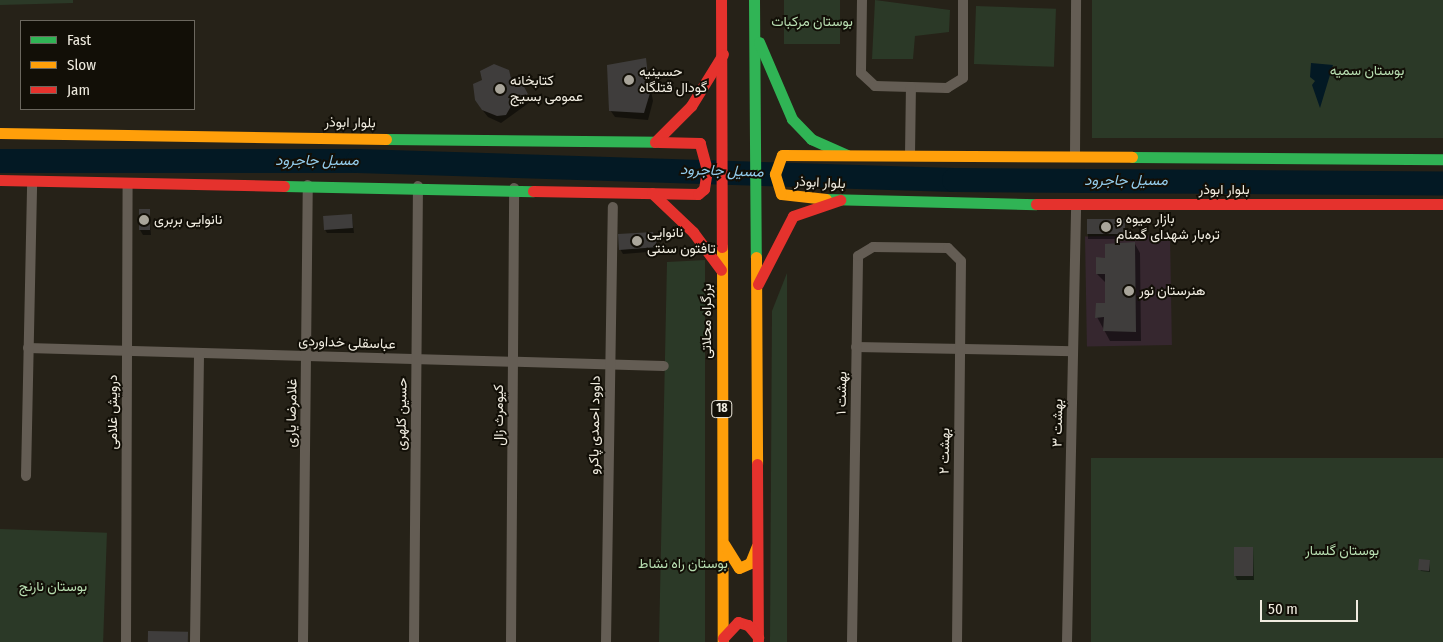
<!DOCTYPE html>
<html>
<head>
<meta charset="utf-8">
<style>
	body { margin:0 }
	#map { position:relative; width:1443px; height:642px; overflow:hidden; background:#262218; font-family:"Fira Sans Condensed",Vazirmatn,sans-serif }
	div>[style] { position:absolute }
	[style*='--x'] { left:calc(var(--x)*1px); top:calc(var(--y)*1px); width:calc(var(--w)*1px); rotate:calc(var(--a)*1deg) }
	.education>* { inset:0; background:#36272f; transform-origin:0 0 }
	.green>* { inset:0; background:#2b3927; transform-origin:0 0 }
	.water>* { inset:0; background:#031924 }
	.shadow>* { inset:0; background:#0007; transform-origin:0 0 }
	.river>* { height:24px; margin:-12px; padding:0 12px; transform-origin:12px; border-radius:12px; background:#031924 }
	.building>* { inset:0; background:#3f3d3c; transform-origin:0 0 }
	.street>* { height:10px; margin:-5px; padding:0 5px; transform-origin:5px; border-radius:5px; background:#645d54 }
	.fast>* { height:11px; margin:-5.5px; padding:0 5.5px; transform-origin:5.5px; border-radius:5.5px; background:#30b455 }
	.slow>* { height:11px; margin:-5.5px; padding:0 5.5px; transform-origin:5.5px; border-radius:5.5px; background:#ff9f0a }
	.jam>* { height:11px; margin:-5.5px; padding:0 5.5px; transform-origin:5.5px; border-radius:5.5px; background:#e5322d }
	.dots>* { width:14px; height:14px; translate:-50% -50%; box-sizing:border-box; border:2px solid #120f07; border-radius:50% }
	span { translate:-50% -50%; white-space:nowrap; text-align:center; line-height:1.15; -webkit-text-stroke:4px #120f07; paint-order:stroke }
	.shield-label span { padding:1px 4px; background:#120f07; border:1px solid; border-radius:4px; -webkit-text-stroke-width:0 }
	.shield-label { font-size:12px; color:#f0ece0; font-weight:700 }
	.park-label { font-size:14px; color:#b7ddb0 }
	.poi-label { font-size:14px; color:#f0ece0 }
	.left { translate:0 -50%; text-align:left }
	.street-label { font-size:14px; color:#f0ece0 }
	.water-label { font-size:15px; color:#93cceb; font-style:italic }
	.legend { position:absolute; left:20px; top:20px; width:175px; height:90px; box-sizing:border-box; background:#120f07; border:1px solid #6b675e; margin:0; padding:6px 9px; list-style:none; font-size:15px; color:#f0ece0 }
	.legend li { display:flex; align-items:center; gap:10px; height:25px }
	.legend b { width:25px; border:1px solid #6b675e }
	.scale { position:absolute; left:1260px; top:600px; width:98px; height:22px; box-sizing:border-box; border:2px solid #f0ece0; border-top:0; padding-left:6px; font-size:15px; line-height:18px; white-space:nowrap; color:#f0ece0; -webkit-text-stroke:4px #120f07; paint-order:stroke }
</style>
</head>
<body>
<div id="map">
	<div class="education">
		<i style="left:1170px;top:235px;width:110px;height:85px;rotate:89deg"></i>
	</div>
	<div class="green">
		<i style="clip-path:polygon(0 0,73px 0,73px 3px,0 5px)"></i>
		<i style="left:784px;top:0;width:56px;height:44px"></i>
		<i style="clip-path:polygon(875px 0,950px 10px,949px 32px,915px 36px,913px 59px,872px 59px)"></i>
		<i style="left:1092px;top:0;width:351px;height:138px"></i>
		<i style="left:976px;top:6px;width:80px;height:58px;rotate:2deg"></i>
		<i style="clip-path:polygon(705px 260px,705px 642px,659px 642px,667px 262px)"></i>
		<i style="clip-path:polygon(787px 273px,787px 642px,770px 642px,772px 311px)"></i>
		<i style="left:1443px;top:458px;width:184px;height:352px;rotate:90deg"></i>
		<i style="left:0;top:529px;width:107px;height:113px;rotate:2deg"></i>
	</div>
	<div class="water">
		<i style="clip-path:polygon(1311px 63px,1333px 65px,1320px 108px,1312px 85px,1315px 81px,1310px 77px)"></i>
	</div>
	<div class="shadow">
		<i style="clip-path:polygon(645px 60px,653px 101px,648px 120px,615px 117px,610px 110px)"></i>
		<i style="clip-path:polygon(508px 71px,512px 79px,517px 77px,530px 102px,501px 123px,488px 117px,480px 107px)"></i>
		<i style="clip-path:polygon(149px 211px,151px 235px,143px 235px,140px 230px)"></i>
		<i style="clip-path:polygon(352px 216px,354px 233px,327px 233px,324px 228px)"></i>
		<i style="left:1088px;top:220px;width:36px;height:19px"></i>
		<i style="clip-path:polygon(655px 238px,660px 251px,623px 254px,620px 249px)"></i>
		<i style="clip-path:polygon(1135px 244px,1140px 253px,1141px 341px,1110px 341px,1097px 317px,1106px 304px,1106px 283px,1097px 274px,1106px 259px)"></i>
		<i style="clip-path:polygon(1253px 548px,1254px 580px,1237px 580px,1235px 575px)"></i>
		<i style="clip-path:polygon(1429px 561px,1430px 572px,1421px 571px,1420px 569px)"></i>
	</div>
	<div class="river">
		<i style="--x:0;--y:161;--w:358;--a:0"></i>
		<i style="--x:358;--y:161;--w:596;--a:1.83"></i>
		<i style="--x:954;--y:180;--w:489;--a:0.4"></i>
	</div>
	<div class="building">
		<i style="clip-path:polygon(646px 58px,650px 93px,644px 113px,609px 111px,607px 65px)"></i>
		<i style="clip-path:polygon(494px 64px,509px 70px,511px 78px,518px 76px,528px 94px,514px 101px,506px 115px,497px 116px,482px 110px,475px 100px,473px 84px,482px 80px,480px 71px)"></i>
		<i style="left:150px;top:209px;width:21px;height:11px;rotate:90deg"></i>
		<i style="left:352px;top:214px;width:14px;height:29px;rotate:86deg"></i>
		<i style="left:1087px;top:219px;width:38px;height:15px"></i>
		<i style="clip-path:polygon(653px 232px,658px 247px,619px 250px,618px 234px)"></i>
		<i style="clip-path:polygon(1135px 242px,1136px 332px,1103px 331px,1104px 317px,1095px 318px,1096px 303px,1105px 303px,1105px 274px,1096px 274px,1096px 257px,1105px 258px,1105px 244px)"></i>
		<i style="left:1234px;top:547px;width:19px;height:29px"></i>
		<i style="left:1419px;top:559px;width:11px;height:11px;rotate:5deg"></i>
		<i style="left:148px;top:631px;width:40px;height:11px;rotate:1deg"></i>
	</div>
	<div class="street">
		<i style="--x:862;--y:0;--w:73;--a:90.8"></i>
		<i style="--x:861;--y:73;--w:19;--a:43"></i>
		<i style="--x:875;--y:86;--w:72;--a:1.6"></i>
		<i style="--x:947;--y:88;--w:19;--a:-32"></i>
		<i style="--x:963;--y:78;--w:78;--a:-90"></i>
		<i style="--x:1075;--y:154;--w:154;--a:-89.6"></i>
		<i style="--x:910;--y:155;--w:68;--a:-89.2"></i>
		<i style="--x:856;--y:347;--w:217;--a:1.1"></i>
		<i style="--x:28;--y:348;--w:636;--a:1.62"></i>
		<i style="--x:26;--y:476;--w:295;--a:-88.8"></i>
		<i style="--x:126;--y:642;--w:459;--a:-89.8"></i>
		<i style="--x:195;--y:642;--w:289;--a:-89.2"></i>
		<i style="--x:303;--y:642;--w:457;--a:-89.4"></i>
		<i style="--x:414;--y:642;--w:456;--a:-89.5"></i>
		<i style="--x:511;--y:642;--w:454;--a:-89.6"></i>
		<i style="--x:606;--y:642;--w:435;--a:-89.1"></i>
		<i style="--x:852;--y:642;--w:386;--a:-89.1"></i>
		<i style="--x:858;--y:256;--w:17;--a:-31"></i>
		<i style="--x:873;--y:247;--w:75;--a:0.8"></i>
		<i style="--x:948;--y:248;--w:18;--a:45"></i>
		<i style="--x:961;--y:261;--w:381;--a:90.6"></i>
		<i style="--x:1067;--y:642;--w:437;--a:-88.8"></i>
	</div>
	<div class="fast">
		<i style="--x:754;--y:0;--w:257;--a:89.6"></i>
		<i style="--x:759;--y:42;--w:84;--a:66.8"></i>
		<i style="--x:792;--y:119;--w:28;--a:46"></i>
		<i style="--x:811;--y:139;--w:39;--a:24"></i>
		<i style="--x:386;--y:139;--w:273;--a:0.6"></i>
		<i style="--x:1132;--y:157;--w:311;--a:0.4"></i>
		<i style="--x:284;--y:186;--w:249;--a:1.2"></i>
		<i style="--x:826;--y:199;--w:210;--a:1.4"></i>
	</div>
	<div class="slow">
		<i style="--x:0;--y:133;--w:386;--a:0.9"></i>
		<i style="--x:826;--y:199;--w:45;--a:-173.7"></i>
		<i style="--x:781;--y:194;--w:21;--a:-107"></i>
		<i style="--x:775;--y:174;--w:20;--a:-70"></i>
		<i style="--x:782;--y:155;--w:350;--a:0.3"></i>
		<i style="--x:722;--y:247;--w:395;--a:89.9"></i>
		<i style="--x:756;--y:257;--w:207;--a:89.7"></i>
		<i style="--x:724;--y:544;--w:28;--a:58"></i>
		<i style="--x:739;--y:568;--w:12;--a:-24"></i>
		<i style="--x:750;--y:563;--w:18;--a:-68"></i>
	</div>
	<div class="jam">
		<i style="--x:721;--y:0;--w:247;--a:89.8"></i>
		<i style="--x:655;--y:142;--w:51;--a:-45"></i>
		<i style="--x:691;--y:106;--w:61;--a:-58.4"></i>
		<i style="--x:0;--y:180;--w:284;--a:1.2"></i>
		<i style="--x:533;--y:191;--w:165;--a:1"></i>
		<i style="--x:698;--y:194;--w:8;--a:-40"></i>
		<i style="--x:704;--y:189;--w:19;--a:-81"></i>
		<i style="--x:707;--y:170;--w:28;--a:-105"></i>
		<i style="--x:700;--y:143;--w:41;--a:-178.6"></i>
		<i style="--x:652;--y:193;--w:57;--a:43.6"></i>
		<i style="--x:693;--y:232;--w:47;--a:53.6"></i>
		<i style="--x:1036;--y:204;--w:407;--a:0"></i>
		<i style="--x:758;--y:284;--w:76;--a:-62.8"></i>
		<i style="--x:793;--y:216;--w:50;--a:-18.8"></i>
		<i style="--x:757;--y:464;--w:178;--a:89.7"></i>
		<i style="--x:723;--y:638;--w:22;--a:-47"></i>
		<i style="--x:738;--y:622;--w:10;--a:17"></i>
		<i style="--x:748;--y:625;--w:16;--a:50"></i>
	</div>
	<div class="dots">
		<i style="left:629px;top:80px;background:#a9a59a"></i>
		<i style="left:500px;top:89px;background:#a9a59a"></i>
		<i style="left:144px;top:220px;background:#a9a59a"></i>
		<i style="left:1106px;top:227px;background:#a9a59a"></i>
		<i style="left:637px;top:241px;background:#a9a59a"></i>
		<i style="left:1129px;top:291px;background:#a9a59a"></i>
	</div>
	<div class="shield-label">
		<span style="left:722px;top:409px">18</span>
	</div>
	<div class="park-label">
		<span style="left:812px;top:22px">بوستان مرکبات</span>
		<span style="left:1367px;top:71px">بوستان سمیه</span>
		<span style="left:1342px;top:551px">بوستان گلسار</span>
		<span style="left:683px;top:564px">بوستان راه نشاط</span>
		<span style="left:53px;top:587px">بوستان نارنج</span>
	</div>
	<div class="poi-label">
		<span class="left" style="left:639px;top:80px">حسینیه<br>گودال قتلگاه</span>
		<span class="left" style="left:510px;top:89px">کتابخانه<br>عمومی بسیج</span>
		<span class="left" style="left:1116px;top:227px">بازار میوه و<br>تره‌بار شهدای گمنام</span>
		<span class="left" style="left:154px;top:220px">نانوایی بربری</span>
		<span class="left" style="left:647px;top:241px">نانوایی<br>تافتون سنتی</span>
		<span class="left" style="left:1139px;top:291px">هنرستان نور</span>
	</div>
	<div class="street-label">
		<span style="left:350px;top:123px;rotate:1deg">بلوار ابوذر</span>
		<span style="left:820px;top:183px;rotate:3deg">بلوار ابوذر</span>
		<span style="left:1224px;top:190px">بلوار ابوذر</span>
		<span style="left:707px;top:321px;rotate:-90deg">بزرگراه محلاتی</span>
		<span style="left:347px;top:343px;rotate:2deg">عباسقلی خداوردی</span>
		<span style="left:842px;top:393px;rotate:-89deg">بهشت ۱</span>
		<span style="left:113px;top:412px;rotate:-90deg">درویش غلامی</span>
		<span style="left:292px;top:413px;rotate:-89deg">غلامرضا یاری</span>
		<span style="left:402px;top:414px;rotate:-89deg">حسین کلهری</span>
		<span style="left:499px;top:415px;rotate:-90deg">کیومرث زال</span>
		<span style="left:1058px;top:423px;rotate:-89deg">بهشت ۳</span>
		<span style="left:595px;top:425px;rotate:-89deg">داوود احمدی پاکرو</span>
		<span style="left:945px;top:451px;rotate:-89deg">بهشت ۲</span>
	</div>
	<div class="water-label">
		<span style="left:317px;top:161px">مسیل جاجرود</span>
		<span style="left:722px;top:171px;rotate:2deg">مسیل جاجرود</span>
		<span style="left:1126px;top:181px">مسیل جاجرود</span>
	</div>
	<ul class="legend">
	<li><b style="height:6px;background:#30b455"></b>Fast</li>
	<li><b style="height:6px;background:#ff9f0a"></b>Slow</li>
	<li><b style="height:6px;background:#e5322d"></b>Jam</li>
	</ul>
	<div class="scale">50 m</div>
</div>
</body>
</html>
